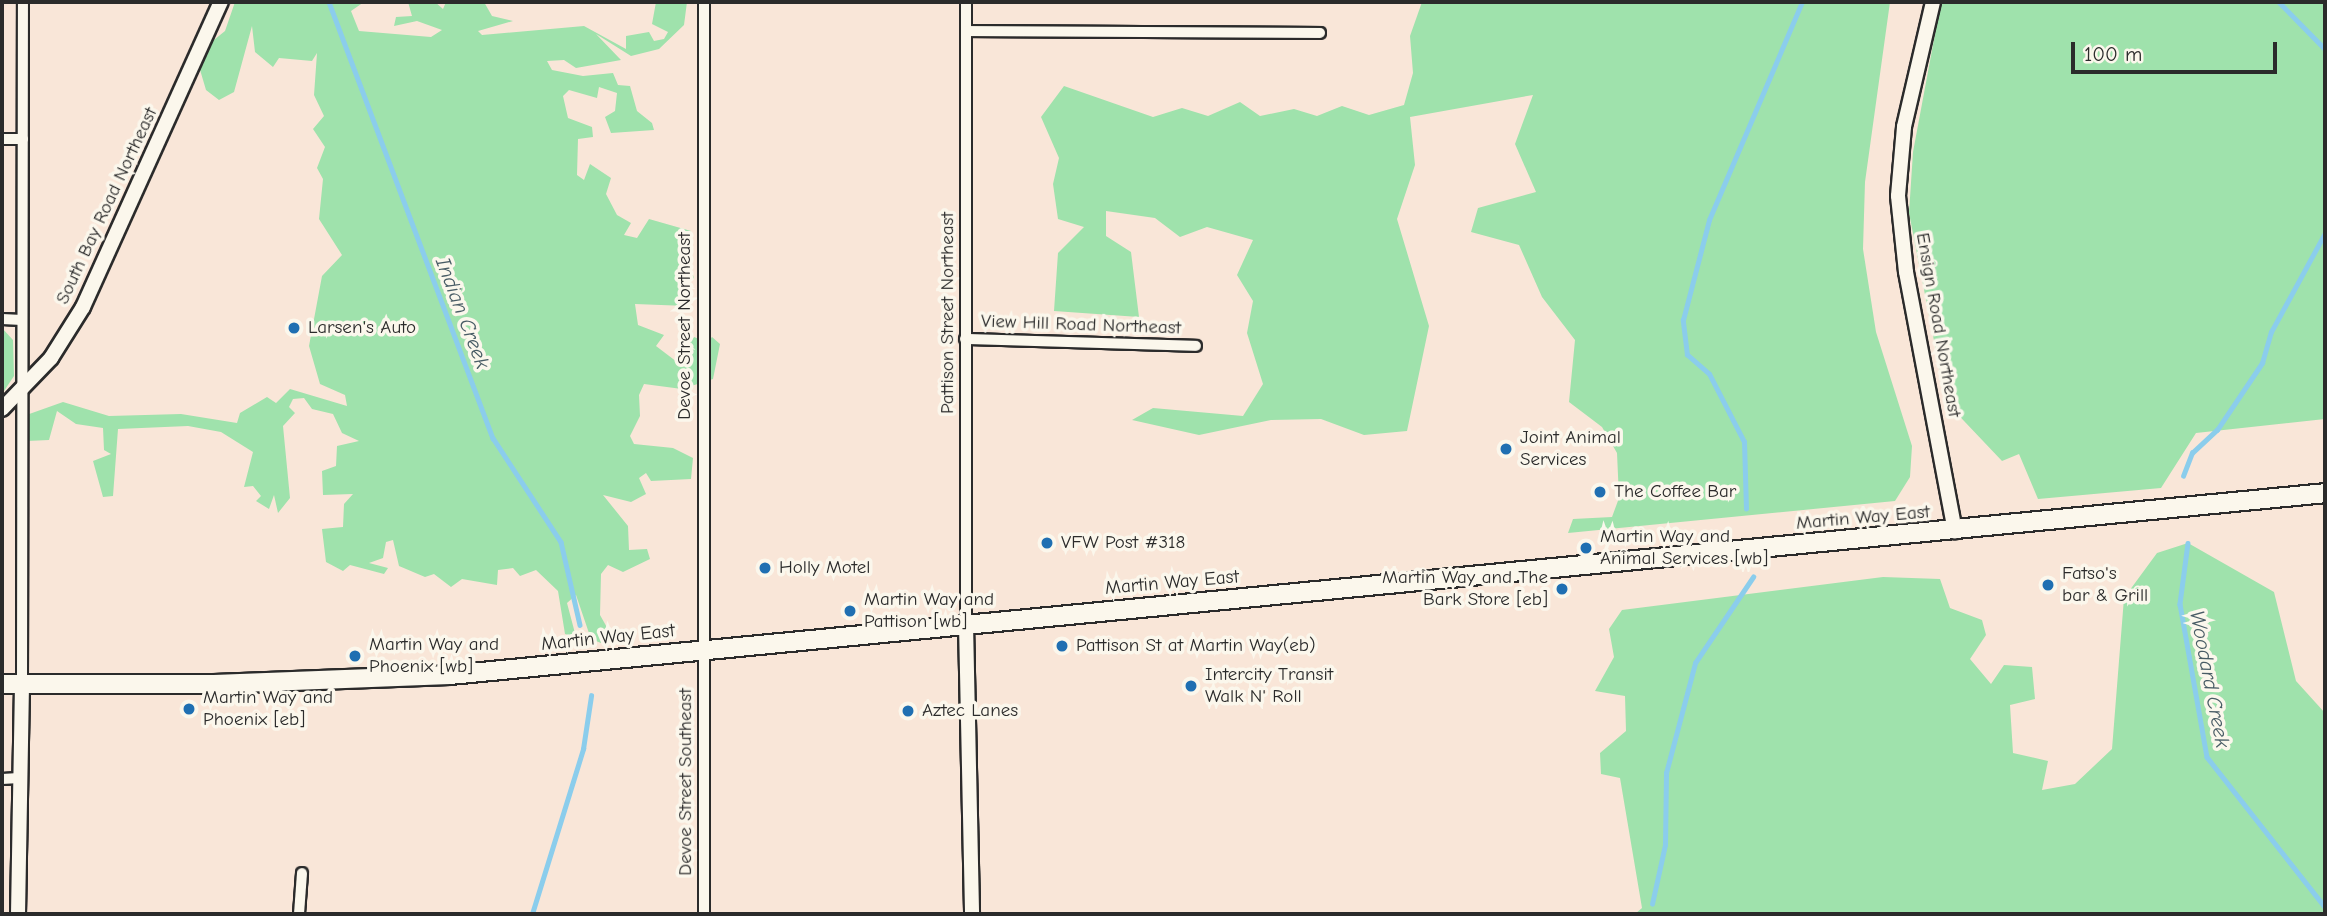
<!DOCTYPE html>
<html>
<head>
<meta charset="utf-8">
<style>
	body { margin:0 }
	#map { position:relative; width:2327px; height:916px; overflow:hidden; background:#f9e6d8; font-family:"Comic Neue",sans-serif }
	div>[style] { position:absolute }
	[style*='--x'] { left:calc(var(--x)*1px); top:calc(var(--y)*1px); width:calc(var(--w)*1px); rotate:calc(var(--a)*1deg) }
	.green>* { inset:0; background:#9fe2ac }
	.stream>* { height:4.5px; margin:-2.25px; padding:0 2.25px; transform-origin:2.25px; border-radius:2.25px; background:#8bcdec }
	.roads { filter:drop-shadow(2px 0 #2b2b2b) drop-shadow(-2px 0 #2b2b2b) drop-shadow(0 2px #2b2b2b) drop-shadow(0 -2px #2b2b2b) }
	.minor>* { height:10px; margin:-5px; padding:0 5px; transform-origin:5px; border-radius:5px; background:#fbf7ec }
	.tertiary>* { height:14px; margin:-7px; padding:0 7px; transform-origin:7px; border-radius:7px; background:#fbf7ec }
	.primary>* { height:18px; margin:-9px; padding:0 9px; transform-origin:9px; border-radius:9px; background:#fbf7ec }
	.dots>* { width:19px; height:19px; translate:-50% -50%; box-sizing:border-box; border:4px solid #fbf7ec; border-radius:50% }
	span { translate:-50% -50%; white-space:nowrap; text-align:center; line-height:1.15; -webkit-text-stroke:7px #fbf7ec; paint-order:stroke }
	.street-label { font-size:19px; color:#2b2b2b }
	.poi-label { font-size:19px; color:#2b2b2b }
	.left { translate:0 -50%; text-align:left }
	.right { translate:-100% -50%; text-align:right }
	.water-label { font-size:21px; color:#485c65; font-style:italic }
	.frame { position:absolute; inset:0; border:4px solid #2b2b2b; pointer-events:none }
	.scale { position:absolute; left:2071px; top:42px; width:206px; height:32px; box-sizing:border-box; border:4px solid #2b2b2b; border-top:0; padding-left:9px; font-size:21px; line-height:24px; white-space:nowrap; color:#2b2b2b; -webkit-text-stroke:5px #fbf7ec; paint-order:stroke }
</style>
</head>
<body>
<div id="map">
	<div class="green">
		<i style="clip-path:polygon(235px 2px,364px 2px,351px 11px,359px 31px,431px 37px,442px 30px,417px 21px,394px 26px,396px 17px,412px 16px,408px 2px,435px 2px,443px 9px,446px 2px,484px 2px,492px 16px,513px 21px,478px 31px,482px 35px,584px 26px,626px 49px,626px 36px,649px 32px,654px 41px,664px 39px,668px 32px,652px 24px,656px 2px,687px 2px,684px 25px,659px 49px,631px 56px,596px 34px,621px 60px,576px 68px,564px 60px,547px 61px,552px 70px,583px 76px,613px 73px,618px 85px,630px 86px,637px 111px,652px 123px,654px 130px,611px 133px,605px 117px,615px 111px,617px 93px,599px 87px,597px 98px,569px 90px,563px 96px,568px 118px,592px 127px,593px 137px,578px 139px,577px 175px,584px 180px,590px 164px,611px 178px,606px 194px,617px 215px,631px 223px,624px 235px,637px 238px,649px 219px,691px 231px,684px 251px,694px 278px,686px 283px,687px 306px,635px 304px,638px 325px,664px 335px,656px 346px,677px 362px,690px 361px,684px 350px,694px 337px,707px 342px,712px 337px,720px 344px,713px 379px,682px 389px,644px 384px,639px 395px,640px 416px,630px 436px,634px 444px,673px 448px,693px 458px,691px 479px,651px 481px,646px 473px,639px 478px,646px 494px,631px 502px,603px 495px,628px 526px,629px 550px,647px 549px,650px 559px,623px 572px,608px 565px,601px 574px,600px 615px,609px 631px,601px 643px,591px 639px,576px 595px,567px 603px,576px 637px,565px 634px,558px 591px,536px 570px,520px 576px,513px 568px,498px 570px,497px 585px,462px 579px,451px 587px,434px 574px,425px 577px,399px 566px,393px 540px,386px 542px,383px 558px,369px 563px,388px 568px,384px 574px,350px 565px,343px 571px,326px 562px,322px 529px,343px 527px,344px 504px,353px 494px,323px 495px,322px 471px,336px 466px,337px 446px,359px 441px,342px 433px,333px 414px,312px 409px,304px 398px,293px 399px,289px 407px,295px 413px,283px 426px,290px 498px,278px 513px,274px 495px,269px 509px,256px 501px,261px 496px,253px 486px,244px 487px,253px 452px,221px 432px,188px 426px,118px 429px,113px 496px,103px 497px,93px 461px,111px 454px,104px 450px,103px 428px,76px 424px,57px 411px,49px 440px,27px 441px,17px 428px,18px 418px,63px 402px,109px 416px,181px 414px,237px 423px,240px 413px,267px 397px,276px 403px,290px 389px,347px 406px,345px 395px,320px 384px,309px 346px,322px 276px,342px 255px,319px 219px,323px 179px,317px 168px,325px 147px,313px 129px,324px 116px,314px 95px,317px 53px,312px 61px,279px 58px,273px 67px,255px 52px,252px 26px,234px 92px,219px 100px,206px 90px,198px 63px,204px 48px,225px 31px)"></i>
		<i style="clip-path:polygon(1422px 2px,1890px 2px,1865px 182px,1863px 249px,1876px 332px,1912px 446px,1910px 477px,1895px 501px,1568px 533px,1573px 519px,1612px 517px,1619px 498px,1617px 453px,1602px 427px,1569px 402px,1575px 340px,1542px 297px,1519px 245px,1471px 232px,1478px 208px,1536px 192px,1515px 144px,1533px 95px,1410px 117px,1415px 165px,1397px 219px,1429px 326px,1407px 431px,1364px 435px,1321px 419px,1271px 420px,1199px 435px,1132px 420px,1153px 408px,1243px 416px,1263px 384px,1247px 333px,1253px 301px,1237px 275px,1253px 240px,1207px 227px,1180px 237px,1155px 218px,1106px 211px,1106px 236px,1131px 252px,1139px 317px,1054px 311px,1058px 253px,1084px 227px,1058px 219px,1053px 184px,1059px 158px,1041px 117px,1064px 86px,1153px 117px,1182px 108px,1208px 116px,1240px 102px,1260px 116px,1294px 109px,1317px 116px,1342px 106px,1369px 115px,1404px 105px,1413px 73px,1410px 36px)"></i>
		<i style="clip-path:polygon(1941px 2px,2325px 2px,2325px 419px,2196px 433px,2161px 488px,2038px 499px,2019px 454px,2002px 461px,1946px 402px,1909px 213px,1913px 152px)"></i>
		<i style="clip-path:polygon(2px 328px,13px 340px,14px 376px,2px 394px)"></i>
		<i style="clip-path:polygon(2188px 543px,2274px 592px,2296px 681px,2325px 713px,2325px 914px,1635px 914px,1642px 908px,1620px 778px,1601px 774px,1600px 753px,1626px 731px,1625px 696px,1595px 691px,1614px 657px,1609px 629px,1622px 610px,1883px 577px,1940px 579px,1950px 608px,1982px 620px,1986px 635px,1970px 659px,1991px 684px,2004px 665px,2032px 667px,2035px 699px,2010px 705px,2013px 753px,2048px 761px,2042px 790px,2075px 784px,2112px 749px,2124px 598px,2157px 553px)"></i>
	</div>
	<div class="stream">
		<i style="--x:329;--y:2;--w:466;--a:69.4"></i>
		<i style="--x:493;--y:438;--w:124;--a:56.8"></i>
		<i style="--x:561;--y:542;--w:85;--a:77.1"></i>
		<i style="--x:2279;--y:2;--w:66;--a:45.6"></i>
		<i style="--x:2183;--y:476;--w:25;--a:-69"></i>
		<i style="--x:2192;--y:453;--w:34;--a:-43"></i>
		<i style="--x:2217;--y:430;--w:81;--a:-56.1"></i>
		<i style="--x:2262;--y:363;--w:32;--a:-74"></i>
		<i style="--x:2271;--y:332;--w:113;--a:-61.4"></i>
		<i style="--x:1746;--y:509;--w:67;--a:-91.7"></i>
		<i style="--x:1744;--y:442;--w:76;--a:-117.2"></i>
		<i style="--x:1709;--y:374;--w:29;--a:-139"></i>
		<i style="--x:1687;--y:355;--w:35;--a:-97"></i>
		<i style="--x:1683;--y:320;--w:103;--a:-75.4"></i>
		<i style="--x:1709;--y:220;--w:237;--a:-66.9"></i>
		<i style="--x:2188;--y:543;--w:62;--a:97.5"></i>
		<i style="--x:2180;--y:604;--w:155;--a:80"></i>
		<i style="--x:2207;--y:757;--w:191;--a:51.8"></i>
		<i style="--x:1652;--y:904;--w:60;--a:-77.6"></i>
		<i style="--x:1665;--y:845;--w:72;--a:-89.2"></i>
		<i style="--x:1666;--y:773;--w:114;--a:-75.2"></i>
		<i style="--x:1695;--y:663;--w:104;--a:-56"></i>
		<i style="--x:532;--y:914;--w:173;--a:-72.8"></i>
		<i style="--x:583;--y:749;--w:54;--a:-81.4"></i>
	</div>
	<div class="roads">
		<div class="minor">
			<i style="--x:704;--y:2;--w:912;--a:90"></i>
			<i style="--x:966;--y:2;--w:622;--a:90"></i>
			<i style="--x:966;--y:31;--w:354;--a:0.3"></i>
			<i style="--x:2;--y:139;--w:21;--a:0"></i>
			<i style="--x:2;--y:319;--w:20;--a:3"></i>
			<i style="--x:965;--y:339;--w:231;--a:1.7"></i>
			<i style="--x:22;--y:684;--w:682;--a:-89.92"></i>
			<i style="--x:2;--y:779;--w:17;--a:-3"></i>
			<i style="--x:299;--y:914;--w:41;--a:-85.8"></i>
		</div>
		<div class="tertiary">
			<i style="--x:1933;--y:2;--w:128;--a:103.1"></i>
			<i style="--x:1904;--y:127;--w:69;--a:95"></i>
			<i style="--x:1898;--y:196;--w:76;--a:84"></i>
			<i style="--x:1906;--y:272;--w:264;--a:79.3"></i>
			<i style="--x:2;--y:409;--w:71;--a:-46.1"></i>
			<i style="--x:51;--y:358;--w:60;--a:-57.9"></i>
			<i style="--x:83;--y:307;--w:335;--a:-65.7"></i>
			<i style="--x:966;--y:624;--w:290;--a:88.8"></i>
			<i style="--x:18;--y:914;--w:230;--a:-89"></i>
		</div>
		<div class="primary">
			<i style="--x:2;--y:684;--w:212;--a:0"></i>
			<i style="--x:214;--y:684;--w:236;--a:-2.2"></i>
			<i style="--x:450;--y:675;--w:1884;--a:-5.54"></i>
		</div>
	</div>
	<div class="dots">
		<i style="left:294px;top:328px;background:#1f6fb2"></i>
		<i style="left:1506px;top:449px;background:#1f6fb2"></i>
		<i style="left:1600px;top:492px;background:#1f6fb2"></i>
		<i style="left:1047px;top:543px;background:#1f6fb2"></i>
		<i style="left:1586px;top:548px;background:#1f6fb2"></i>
		<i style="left:765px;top:568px;background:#1f6fb2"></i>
		<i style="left:2048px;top:585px;background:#1f6fb2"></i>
		<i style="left:1562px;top:589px;background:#1f6fb2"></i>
		<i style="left:850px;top:611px;background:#1f6fb2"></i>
		<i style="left:1062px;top:646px;background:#1f6fb2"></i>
		<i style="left:355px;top:656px;background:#1f6fb2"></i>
		<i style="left:1191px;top:686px;background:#1f6fb2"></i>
		<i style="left:189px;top:709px;background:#1f6fb2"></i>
		<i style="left:908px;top:711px;background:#1f6fb2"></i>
	</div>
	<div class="street-label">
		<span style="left:107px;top:206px;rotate:-65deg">South Bay Road Northeast</span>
		<span style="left:948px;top:313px;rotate:-90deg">Pattison Street Northeast</span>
		<span style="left:1081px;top:325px;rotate:2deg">View Hill Road Northeast</span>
		<span style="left:1938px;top:325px;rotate:80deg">Ensign Road Northeast</span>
		<span style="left:685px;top:326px;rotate:-90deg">Devoe Street Northeast</span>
		<span style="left:1863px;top:518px;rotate:-5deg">Martin Way East</span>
		<span style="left:1172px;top:583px;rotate:-5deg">Martin Way East</span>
		<span style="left:608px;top:638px;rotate:-6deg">Martin Way East</span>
		<span style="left:686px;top:782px;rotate:-90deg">Devoe Street Southeast</span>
	</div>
	<div class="poi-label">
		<span class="left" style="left:308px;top:328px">Larsen's Auto</span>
		<span class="left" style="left:1520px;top:449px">Joint Animal<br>Services</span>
		<span class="left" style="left:1614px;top:492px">The Coffee Bar</span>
		<span class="left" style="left:1600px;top:548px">Martin Way and<br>Animal Services [wb]</span>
		<span class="left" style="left:1061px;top:543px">VFW Post #318</span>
		<span class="left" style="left:779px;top:568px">Holly Motel</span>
		<span class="left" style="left:2062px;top:585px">Fatso's<br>bar &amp; Grill</span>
		<span class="right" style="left:1548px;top:589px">Martin Way and The<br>Bark Store [eb]</span>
		<span class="left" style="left:864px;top:611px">Martin Way and<br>Pattison [wb]</span>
		<span class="left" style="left:369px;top:656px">Martin Way and<br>Phoenix [wb]</span>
		<span class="left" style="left:1076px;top:646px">Pattison St at Martin Way(eb)</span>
		<span class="left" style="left:1205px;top:686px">Intercity Transit<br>Walk N' Roll</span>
		<span class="left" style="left:203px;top:709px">Martin Way and<br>Phoenix [eb]</span>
		<span class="left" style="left:922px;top:711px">Aztec Lanes</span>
	</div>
	<div class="water-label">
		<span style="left:463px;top:313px;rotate:69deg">Indian Creek</span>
		<span style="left:2210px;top:679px;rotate:79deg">Woodard Creek</span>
	</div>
	<div class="frame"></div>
	<div class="scale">100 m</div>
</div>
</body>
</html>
